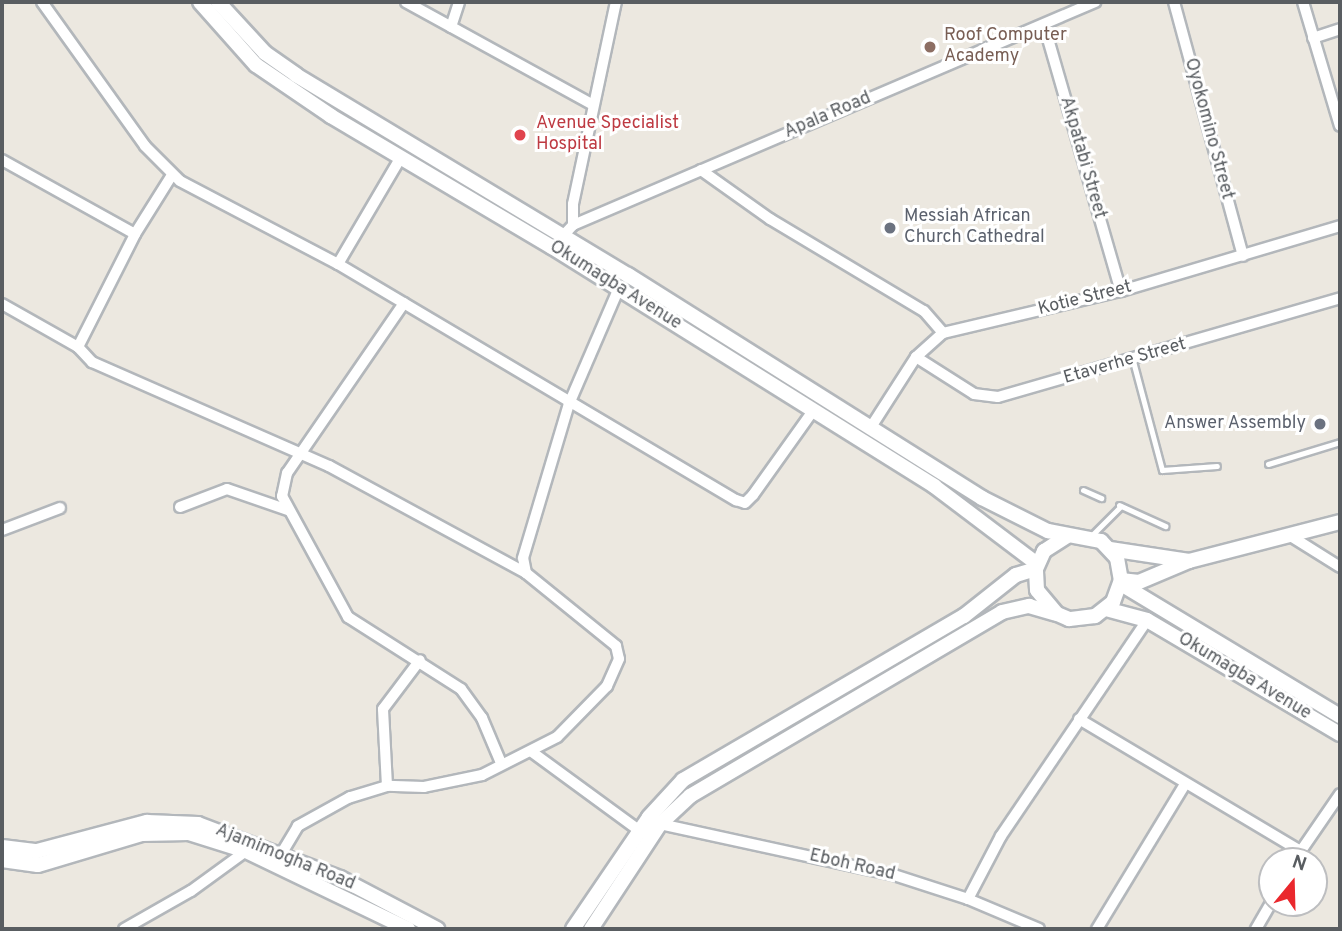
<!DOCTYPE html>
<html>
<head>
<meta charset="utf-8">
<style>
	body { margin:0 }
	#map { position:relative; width:1342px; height:931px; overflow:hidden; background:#ece8e0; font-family:Overpass,sans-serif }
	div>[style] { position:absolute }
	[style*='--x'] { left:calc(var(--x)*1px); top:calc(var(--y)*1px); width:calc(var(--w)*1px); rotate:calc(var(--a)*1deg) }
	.roads { filter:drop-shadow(2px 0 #b3b7bb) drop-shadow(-2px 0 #b3b7bb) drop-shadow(0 2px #b3b7bb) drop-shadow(0 -2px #b3b7bb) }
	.lane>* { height:5px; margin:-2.5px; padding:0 2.5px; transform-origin:2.5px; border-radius:2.5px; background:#fff }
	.street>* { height:10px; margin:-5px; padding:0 5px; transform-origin:5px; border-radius:5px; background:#fff }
	.secondary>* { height:14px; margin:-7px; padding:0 7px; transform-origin:7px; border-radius:7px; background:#fff }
	.dots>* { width:19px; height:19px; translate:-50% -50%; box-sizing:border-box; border:4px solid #fff; border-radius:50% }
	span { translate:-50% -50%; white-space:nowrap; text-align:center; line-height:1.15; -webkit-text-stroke:6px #fff; paint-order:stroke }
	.education-label { font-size:18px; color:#785e54 }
	.left { translate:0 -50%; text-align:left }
	.street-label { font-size:18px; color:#595d61 }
	.health-label { font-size:18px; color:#be3a42 }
	.worship-label { font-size:18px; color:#5b616d }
	.right { translate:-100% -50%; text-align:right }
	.frame { position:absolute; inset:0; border:4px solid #595d61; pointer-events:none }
	.north { position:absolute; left:1258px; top:847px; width:70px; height:70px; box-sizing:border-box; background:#fff; border:2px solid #bdbec0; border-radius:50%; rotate:19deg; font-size:19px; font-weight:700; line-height:28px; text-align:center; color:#595d61 }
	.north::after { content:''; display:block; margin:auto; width:24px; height:32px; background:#ea282d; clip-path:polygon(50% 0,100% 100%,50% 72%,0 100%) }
</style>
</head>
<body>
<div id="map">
	<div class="roads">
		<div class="lane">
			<i style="--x:1133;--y:361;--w:113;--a:75.1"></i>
			<i style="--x:1162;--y:470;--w:55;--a:-4.2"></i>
			<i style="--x:1268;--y:464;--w:75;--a:-17"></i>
			<i style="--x:1083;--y:490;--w:20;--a:24"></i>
			<i style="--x:1119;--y:505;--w:51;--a:24.5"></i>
			<i style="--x:1091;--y:536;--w:42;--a:-45"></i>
		</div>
		<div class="street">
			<i style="--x:42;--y:2;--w:177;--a:54.4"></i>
			<i style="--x:145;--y:146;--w:49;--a:45"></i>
			<i style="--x:180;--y:181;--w:178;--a:27.7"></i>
			<i style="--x:338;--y:264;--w:463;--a:30.7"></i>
			<i style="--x:736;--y:500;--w:9;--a:18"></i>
			<i style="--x:745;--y:503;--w:11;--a:-45"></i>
			<i style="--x:753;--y:495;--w:103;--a:-54.5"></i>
			<i style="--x:406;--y:2;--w:213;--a:28.8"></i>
			<i style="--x:1174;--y:2;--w:263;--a:74.8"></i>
			<i style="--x:1303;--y:2;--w:129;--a:73.4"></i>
			<i style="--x:1044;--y:25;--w:277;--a:73.9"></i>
			<i style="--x:451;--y:27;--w:26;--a:-72"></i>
			<i style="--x:1313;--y:38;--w:28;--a:-18"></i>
			<i style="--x:2;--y:160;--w:152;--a:29.1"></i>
			<i style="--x:135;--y:234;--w:70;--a:-57.9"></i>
			<i style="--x:701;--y:170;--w:85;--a:35.4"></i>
			<i style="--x:770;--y:219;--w:179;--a:30.9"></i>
			<i style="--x:924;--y:311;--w:29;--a:49"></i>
			<i style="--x:573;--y:225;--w:21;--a:-90"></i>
			<i style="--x:573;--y:204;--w:207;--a:-78"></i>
			<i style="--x:560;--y:239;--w:19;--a:-47"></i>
			<i style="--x:573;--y:225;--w:568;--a:-23.13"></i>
			<i style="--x:338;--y:264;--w:124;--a:-59.5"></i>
			<i style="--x:404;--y:303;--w:206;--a:124.5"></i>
			<i style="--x:287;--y:473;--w:24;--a:102"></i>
			<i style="--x:282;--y:496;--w:138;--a:61.4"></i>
			<i style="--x:348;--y:617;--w:134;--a:32.5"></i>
			<i style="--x:461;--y:689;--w:36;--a:54"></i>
			<i style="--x:482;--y:718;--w:49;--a:67.1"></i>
			<i style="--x:2;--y:304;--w:87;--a:29.5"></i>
			<i style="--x:78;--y:347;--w:21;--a:47"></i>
			<i style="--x:92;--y:362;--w:259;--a:23.7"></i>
			<i style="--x:329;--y:466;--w:224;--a:28.5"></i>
			<i style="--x:526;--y:573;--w:116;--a:39"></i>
			<i style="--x:616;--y:646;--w:13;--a:77"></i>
			<i style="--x:619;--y:659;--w:30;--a:114"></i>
			<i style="--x:607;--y:686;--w:71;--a:134.4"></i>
			<i style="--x:557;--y:737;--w:84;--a:153.1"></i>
			<i style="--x:482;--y:775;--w:59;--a:168.3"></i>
			<i style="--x:424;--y:787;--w:37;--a:-178"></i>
			<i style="--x:387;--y:786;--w:39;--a:163"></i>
			<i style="--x:350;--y:797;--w:60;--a:150.9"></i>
			<i style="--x:298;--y:826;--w:31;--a:121"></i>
			<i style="--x:78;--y:347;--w:127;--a:-63.2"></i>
			<i style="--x:916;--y:357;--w:69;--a:32.5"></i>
			<i style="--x:974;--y:394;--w:24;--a:7"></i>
			<i style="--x:998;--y:397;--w:356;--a:-16.1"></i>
			<i style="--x:871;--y:427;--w:83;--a:-57.3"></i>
			<i style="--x:916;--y:357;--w:36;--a:-42"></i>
			<i style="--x:943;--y:333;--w:183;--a:-13.3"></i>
			<i style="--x:1121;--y:291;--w:228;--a:-16.5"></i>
			<i style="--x:180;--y:507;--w:50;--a:-21"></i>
			<i style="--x:227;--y:489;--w:65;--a:19"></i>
			<i style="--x:2;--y:530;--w:62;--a:-20.8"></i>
			<i style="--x:1289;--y:535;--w:60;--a:32.1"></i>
			<i style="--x:526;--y:573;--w:15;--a:-101"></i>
			<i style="--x:523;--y:558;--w:161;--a:-73.4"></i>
			<i style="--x:569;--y:404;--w:124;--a:-66.7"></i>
			<i style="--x:1079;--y:719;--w:257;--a:30.8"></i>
			<i style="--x:532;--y:752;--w:134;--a:36.2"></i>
			<i style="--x:387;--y:786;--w:77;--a:-93"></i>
			<i style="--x:383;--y:709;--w:61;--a:-52.9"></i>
			<i style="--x:660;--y:824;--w:239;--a:12.3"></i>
			<i style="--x:894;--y:875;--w:78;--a:18"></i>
			<i style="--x:968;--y:899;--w:77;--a:22.9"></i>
			<i style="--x:1294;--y:861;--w:81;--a:-55.5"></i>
			<i style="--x:968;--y:899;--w:71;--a:-62.4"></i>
			<i style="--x:1001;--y:836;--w:261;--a:-55.9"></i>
			<i style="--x:124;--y:929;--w:77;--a:-29.6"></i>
			<i style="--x:191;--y:891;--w:68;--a:-36"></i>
			<i style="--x:1097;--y:929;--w:170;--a:-58.7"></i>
			<i style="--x:1256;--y:929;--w:32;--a:-60"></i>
		</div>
		<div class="secondary">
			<i style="--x:200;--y:2;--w:84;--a:48.4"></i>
			<i style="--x:256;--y:65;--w:91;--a:34.2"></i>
			<i style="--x:331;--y:116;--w:257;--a:30.7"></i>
			<i style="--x:552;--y:247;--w:451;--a:32"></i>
			<i style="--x:934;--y:486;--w:129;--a:37.1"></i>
			<i style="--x:218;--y:2;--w:69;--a:47.3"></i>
			<i style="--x:265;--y:53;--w:38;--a:35"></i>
			<i style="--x:296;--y:75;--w:388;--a:31.1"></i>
			<i style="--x:628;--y:275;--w:418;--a:32.2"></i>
			<i style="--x:982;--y:498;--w:74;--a:26.6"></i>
			<i style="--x:1048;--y:531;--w:54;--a:10.7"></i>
			<i style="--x:1101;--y:541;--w:23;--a:47"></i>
			<i style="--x:1117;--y:558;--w:22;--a:80"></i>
			<i style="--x:1121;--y:580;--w:23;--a:110"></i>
			<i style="--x:1113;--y:602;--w:23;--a:142"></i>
			<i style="--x:1095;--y:616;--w:26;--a:173"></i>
			<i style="--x:1069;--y:619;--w:13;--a:-157"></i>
			<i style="--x:1057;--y:614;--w:31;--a:-130"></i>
			<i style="--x:1037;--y:590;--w:21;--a:-93"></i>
			<i style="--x:1036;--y:569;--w:20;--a:-66"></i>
			<i style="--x:1044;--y:551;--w:27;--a:-33"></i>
			<i style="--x:1110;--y:549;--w:80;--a:8.6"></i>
			<i style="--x:1121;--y:580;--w:18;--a:6"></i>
			<i style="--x:1139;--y:582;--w:54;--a:-22.8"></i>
			<i style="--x:1189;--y:561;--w:156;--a:-14.5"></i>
			<i style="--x:1121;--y:584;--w:256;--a:31.1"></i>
			<i style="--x:1106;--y:609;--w:42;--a:15"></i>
			<i style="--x:1147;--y:620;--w:224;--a:30.6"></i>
			<i style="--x:2;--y:847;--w:35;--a:7"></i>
			<i style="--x:37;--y:851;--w:114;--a:-14.8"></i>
			<i style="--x:147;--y:822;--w:51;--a:2.2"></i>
			<i style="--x:198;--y:824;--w:152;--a:20.8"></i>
			<i style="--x:340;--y:878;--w:110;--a:27.7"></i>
			<i style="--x:2;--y:860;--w:36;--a:8"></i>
			<i style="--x:38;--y:865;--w:109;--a:-16.6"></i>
			<i style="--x:142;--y:834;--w:47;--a:-1.2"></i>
			<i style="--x:189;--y:833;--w:60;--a:17.5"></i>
			<i style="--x:246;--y:851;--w:180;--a:25.7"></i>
			<i style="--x:573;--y:929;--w:135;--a:-55.8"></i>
			<i style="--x:649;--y:817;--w:50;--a:-47.4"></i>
			<i style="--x:683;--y:780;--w:325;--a:-30.3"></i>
			<i style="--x:964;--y:616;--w:66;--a:-38.3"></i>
			<i style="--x:1016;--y:575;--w:21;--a:-17"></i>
			<i style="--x:591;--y:929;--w:126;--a:-56.7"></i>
			<i style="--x:660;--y:824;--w:41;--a:-43"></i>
			<i style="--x:690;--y:796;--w:362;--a:-30.5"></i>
			<i style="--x:1002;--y:612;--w:28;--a:-13"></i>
			<i style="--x:1029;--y:606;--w:26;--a:16"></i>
		</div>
	</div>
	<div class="dots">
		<i style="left:930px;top:47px;background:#8d6e63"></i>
		<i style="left:520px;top:135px;background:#e0444e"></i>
		<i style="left:890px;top:228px;background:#6b7280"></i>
		<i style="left:1320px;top:424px;background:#6b7280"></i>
	</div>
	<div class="education-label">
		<span class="left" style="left:944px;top:47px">Roof Computer<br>Academy</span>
	</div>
	<div class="street-label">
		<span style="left:828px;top:116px;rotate:-23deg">Apala Road</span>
		<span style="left:1208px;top:129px;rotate:75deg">Oyokomino Street</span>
		<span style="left:1082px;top:158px;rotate:74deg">Akpatabi Street</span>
		<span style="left:615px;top:286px;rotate:32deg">Okumagba Avenue</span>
		<span style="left:1085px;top:299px;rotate:-14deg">Kotie Street</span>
		<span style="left:1125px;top:362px;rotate:-16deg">Etaverhe Street</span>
		<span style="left:1244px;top:677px;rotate:31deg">Okumagba Avenue</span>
		<span style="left:285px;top:858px;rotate:22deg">Ajamimogha Road</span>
		<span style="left:852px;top:866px;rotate:13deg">Eboh Road</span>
	</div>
	<div class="health-label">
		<span class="left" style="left:536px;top:135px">Avenue Specialist<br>Hospital</span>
	</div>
	<div class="worship-label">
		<span class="left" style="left:904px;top:228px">Messiah African<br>Church Cathedral</span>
		<span class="right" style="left:1306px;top:424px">Answer Assembly</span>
	</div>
	<div class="frame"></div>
	<div class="north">N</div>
</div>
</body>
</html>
